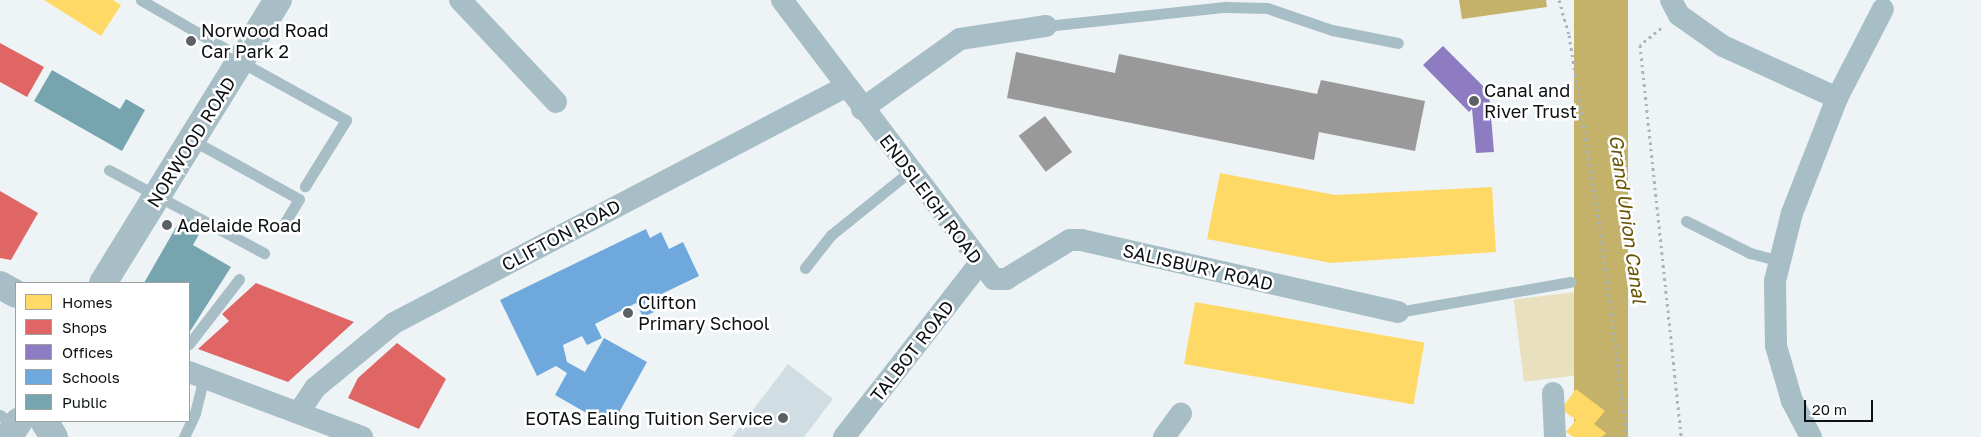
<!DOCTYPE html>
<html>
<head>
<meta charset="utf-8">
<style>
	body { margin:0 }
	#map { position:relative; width:1981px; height:437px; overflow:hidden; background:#eef4f6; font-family:"Golos Text",sans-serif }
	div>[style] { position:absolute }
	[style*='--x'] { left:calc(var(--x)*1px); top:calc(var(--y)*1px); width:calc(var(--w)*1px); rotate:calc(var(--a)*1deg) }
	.green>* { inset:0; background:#e9e0bf; transform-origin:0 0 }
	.water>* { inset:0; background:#c4b26b; transform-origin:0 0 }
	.homes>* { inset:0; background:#ffd966; transform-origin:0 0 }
	.shops>* { inset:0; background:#e06666 }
	.offices>* { inset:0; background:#8e7cc3 }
	.schools>* { inset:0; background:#6fa8dc }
	.public>* { inset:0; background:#76a5af }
	.industry>* { inset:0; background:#999; transform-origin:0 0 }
	.building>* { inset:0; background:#d0dee4 }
	.path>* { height:3px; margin-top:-1.5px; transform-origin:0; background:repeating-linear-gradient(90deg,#a8b5ba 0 2.5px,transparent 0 6.5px) }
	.service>* { height:11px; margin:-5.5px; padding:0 5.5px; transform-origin:5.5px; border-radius:5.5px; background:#a8bec7 }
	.minor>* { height:22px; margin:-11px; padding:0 11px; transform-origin:11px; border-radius:11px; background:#a8bec7 }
	.tertiary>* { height:28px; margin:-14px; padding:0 14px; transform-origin:14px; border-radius:14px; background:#a8bec7 }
	.dots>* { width:14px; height:14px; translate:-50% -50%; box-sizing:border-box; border:2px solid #fff; border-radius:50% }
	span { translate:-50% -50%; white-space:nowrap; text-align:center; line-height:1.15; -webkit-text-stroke:5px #fff; paint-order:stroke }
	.poi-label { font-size:18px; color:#0d1113 }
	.left { translate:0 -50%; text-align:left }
	.right { translate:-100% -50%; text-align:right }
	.street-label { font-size:18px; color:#0d1113 }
	.water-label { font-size:19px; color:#675302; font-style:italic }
	.legend { position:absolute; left:15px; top:282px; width:175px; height:140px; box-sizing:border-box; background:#fff; border:1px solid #9ea0a1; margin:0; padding:6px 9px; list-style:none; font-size:15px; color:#0d1113 }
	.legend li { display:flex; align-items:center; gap:10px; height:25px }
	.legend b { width:25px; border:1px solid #9ea0a1 }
	.scale { position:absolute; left:1804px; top:400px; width:69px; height:22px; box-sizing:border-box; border:2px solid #0d1113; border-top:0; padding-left:6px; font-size:15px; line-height:18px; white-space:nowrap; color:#0d1113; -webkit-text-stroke:4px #fff; paint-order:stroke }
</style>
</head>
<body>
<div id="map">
	<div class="green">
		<i style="left:1599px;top:289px;width:83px;height:86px;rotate:83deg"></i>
	</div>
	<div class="water">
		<i style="clip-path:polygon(1459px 0,1546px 0,1547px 7px,1462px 19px)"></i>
		<i style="left:1574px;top:0;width:54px;height:440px"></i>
	</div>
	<div class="homes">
		<i style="clip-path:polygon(44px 0,113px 0,121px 5px,101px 36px)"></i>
		<i style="clip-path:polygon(1220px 173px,1335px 195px,1492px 187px,1496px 252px,1331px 263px,1207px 239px)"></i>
		<i style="left:1195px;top:302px;width:233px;height:63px;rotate:10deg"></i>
		<i style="clip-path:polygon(1576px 389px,1605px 411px,1594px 424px,1606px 433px,1602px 437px,1573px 437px,1566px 432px,1576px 420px,1561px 409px)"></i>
	</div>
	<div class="shops">
		<i style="clip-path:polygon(0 43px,44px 67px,27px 97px,0 82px)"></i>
		<i style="clip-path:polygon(0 191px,38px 213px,11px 260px,0 258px)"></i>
		<i style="clip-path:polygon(256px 283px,354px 322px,288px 382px,198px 349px,229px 321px,222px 314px)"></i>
		<i style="clip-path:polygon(397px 343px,446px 379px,419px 429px,348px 398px,358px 378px)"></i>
	</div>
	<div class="offices">
		<i style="clip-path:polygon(1443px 46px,1489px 92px,1494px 152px,1476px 153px,1472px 109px,1469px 112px,1423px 65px)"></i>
	</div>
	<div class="schools">
		<i style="clip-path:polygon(646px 229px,650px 238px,661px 232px,669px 249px,683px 242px,699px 276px,649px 300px,654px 312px,643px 317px,636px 303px,595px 324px,602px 338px,587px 345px,582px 336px,563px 345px,567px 362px,585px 372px,604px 338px,647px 362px,611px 427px,555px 395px,567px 373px,556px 366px,537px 376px,500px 300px)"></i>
	</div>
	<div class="public">
		<i style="clip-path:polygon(52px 70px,120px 109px,126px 99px,145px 110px,122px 151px,34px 101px)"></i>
		<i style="clip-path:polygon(183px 215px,203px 227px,193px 245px,231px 267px,189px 333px,189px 283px,144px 283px)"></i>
	</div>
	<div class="industry">
		<i style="clip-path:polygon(1016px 52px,1115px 73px,1119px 54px,1317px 94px,1321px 80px,1425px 101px,1415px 151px,1319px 132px,1314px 160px,1007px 98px)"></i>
		<i style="left:1045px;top:116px;width:45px;height:33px;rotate:53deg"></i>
	</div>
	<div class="building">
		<i style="clip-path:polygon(788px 364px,833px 399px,804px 437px,732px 437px)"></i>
	</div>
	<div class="path">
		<i style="--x:1559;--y:0;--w:36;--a:74"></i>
		<i style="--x:1569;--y:35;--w:210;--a:80.9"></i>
		<i style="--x:1602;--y:242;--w:197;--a:82.7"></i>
		<i style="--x:1661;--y:28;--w:27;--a:141"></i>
		<i style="--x:1640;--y:45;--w:394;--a:84"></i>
	</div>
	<div class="service">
		<i style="--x:141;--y:0;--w:118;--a:30"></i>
		<i style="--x:1046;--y:26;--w:180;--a:-6.1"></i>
		<i style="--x:1225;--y:7;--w:42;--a:1.4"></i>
		<i style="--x:1267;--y:8;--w:69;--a:18.7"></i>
		<i style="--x:1332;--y:30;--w:67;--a:11.1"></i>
		<i style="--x:241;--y:62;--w:120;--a:28.9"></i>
		<i style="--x:346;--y:120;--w:78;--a:121.8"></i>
		<i style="--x:192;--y:140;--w:122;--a:28.9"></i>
		<i style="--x:299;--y:199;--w:29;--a:121"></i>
		<i style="--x:109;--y:170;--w:176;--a:28.2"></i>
		<i style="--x:1686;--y:221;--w:72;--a:26.6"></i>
		<i style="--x:1750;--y:253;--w:31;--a:15"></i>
		<i style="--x:805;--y:268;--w:42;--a:-51.8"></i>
		<i style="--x:831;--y:235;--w:100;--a:-38.9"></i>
		<i style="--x:1398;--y:312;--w:175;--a:-9.9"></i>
		<i style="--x:189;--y:344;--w:82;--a:-52.4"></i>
		<i style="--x:0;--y:415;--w:19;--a:36"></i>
		<i style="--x:184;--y:437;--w:26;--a:-65"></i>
		<i style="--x:195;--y:413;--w:36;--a:-76"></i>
	</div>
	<div class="minor">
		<i style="--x:460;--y:0;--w:140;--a:46.7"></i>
		<i style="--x:782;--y:0;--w:350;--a:52.8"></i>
		<i style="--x:994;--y:279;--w:12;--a:0"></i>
		<i style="--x:1006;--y:279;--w:75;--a:-31.4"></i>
		<i style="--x:1070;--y:240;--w:11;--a:0"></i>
		<i style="--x:1081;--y:240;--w:325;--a:12.8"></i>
		<i style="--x:1671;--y:0;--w:17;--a:62"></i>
		<i style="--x:1679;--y:15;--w:54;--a:35.2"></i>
		<i style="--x:1723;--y:46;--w:125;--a:24.5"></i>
		<i style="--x:1837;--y:98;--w:100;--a:-62.7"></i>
		<i style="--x:862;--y:109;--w:120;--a:-35.5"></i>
		<i style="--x:960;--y:39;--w:87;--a:-8.6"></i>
		<i style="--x:189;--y:372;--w:185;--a:20.6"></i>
		<i style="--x:1553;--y:393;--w:44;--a:87.4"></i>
		<i style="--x:299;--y:412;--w:29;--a:-56"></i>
		<i style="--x:315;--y:388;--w:102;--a:-39.4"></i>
		<i style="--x:394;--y:323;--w:509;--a:-27.62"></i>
		<i style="--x:844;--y:437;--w:219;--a:-52"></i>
		<i style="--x:1164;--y:437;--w:29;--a:-54"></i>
		<i style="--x:1811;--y:437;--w:41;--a:-117.8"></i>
		<i style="--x:1792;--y:401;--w:57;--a:-106.2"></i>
		<i style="--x:1776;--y:346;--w:65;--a:-90.9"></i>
		<i style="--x:1775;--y:281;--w:70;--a:-76"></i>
		<i style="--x:1792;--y:213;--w:123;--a:-68.6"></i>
	</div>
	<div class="tertiary">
		<i style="--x:103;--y:283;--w:333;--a:-58.3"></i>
		<i style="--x:0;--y:285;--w:18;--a:29"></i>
		<i style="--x:44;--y:421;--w:19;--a:58"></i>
		<i style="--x:8;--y:437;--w:19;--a:-55"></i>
	</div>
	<div class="dots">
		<i style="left:191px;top:41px;background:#5c6062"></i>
		<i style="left:1474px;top:101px;background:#5c6062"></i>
		<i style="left:167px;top:225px;background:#5c6062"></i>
		<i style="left:628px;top:313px;background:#5c6062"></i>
		<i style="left:783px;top:418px;background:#5c6062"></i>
	</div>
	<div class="poi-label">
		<span class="left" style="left:201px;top:41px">Norwood Road<br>Car Park 2</span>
		<span class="left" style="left:1484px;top:101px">Canal and<br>River Trust</span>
		<span class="left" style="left:177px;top:225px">Adelaide Road</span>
		<span class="left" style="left:638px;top:313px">Clifton<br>Primary School</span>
		<span class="right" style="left:773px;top:418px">EOTAS Ealing Tuition Service</span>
	</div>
	<div class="street-label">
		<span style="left:191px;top:142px;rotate:-58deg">NORWOOD ROAD</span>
		<span style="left:931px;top:199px;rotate:53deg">ENDSLEIGH ROAD</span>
		<span style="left:561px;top:235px;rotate:-28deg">CLIFTON ROAD</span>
		<span style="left:1198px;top:267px;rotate:13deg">SALISBURY ROAD</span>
		<span style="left:912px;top:351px;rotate:-52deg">TALBOT ROAD</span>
	</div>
	<div class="water-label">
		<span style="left:1628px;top:219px;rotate:82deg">Grand Union Canal</span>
	</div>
	<ul class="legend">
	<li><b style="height:14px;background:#ffd966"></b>Homes</li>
	<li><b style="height:14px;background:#e06666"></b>Shops</li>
	<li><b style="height:14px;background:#8e7cc3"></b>Offices</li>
	<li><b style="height:14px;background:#6fa8dc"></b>Schools</li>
	<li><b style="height:14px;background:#76a5af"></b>Public</li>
	</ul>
	<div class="scale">20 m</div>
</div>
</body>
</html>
